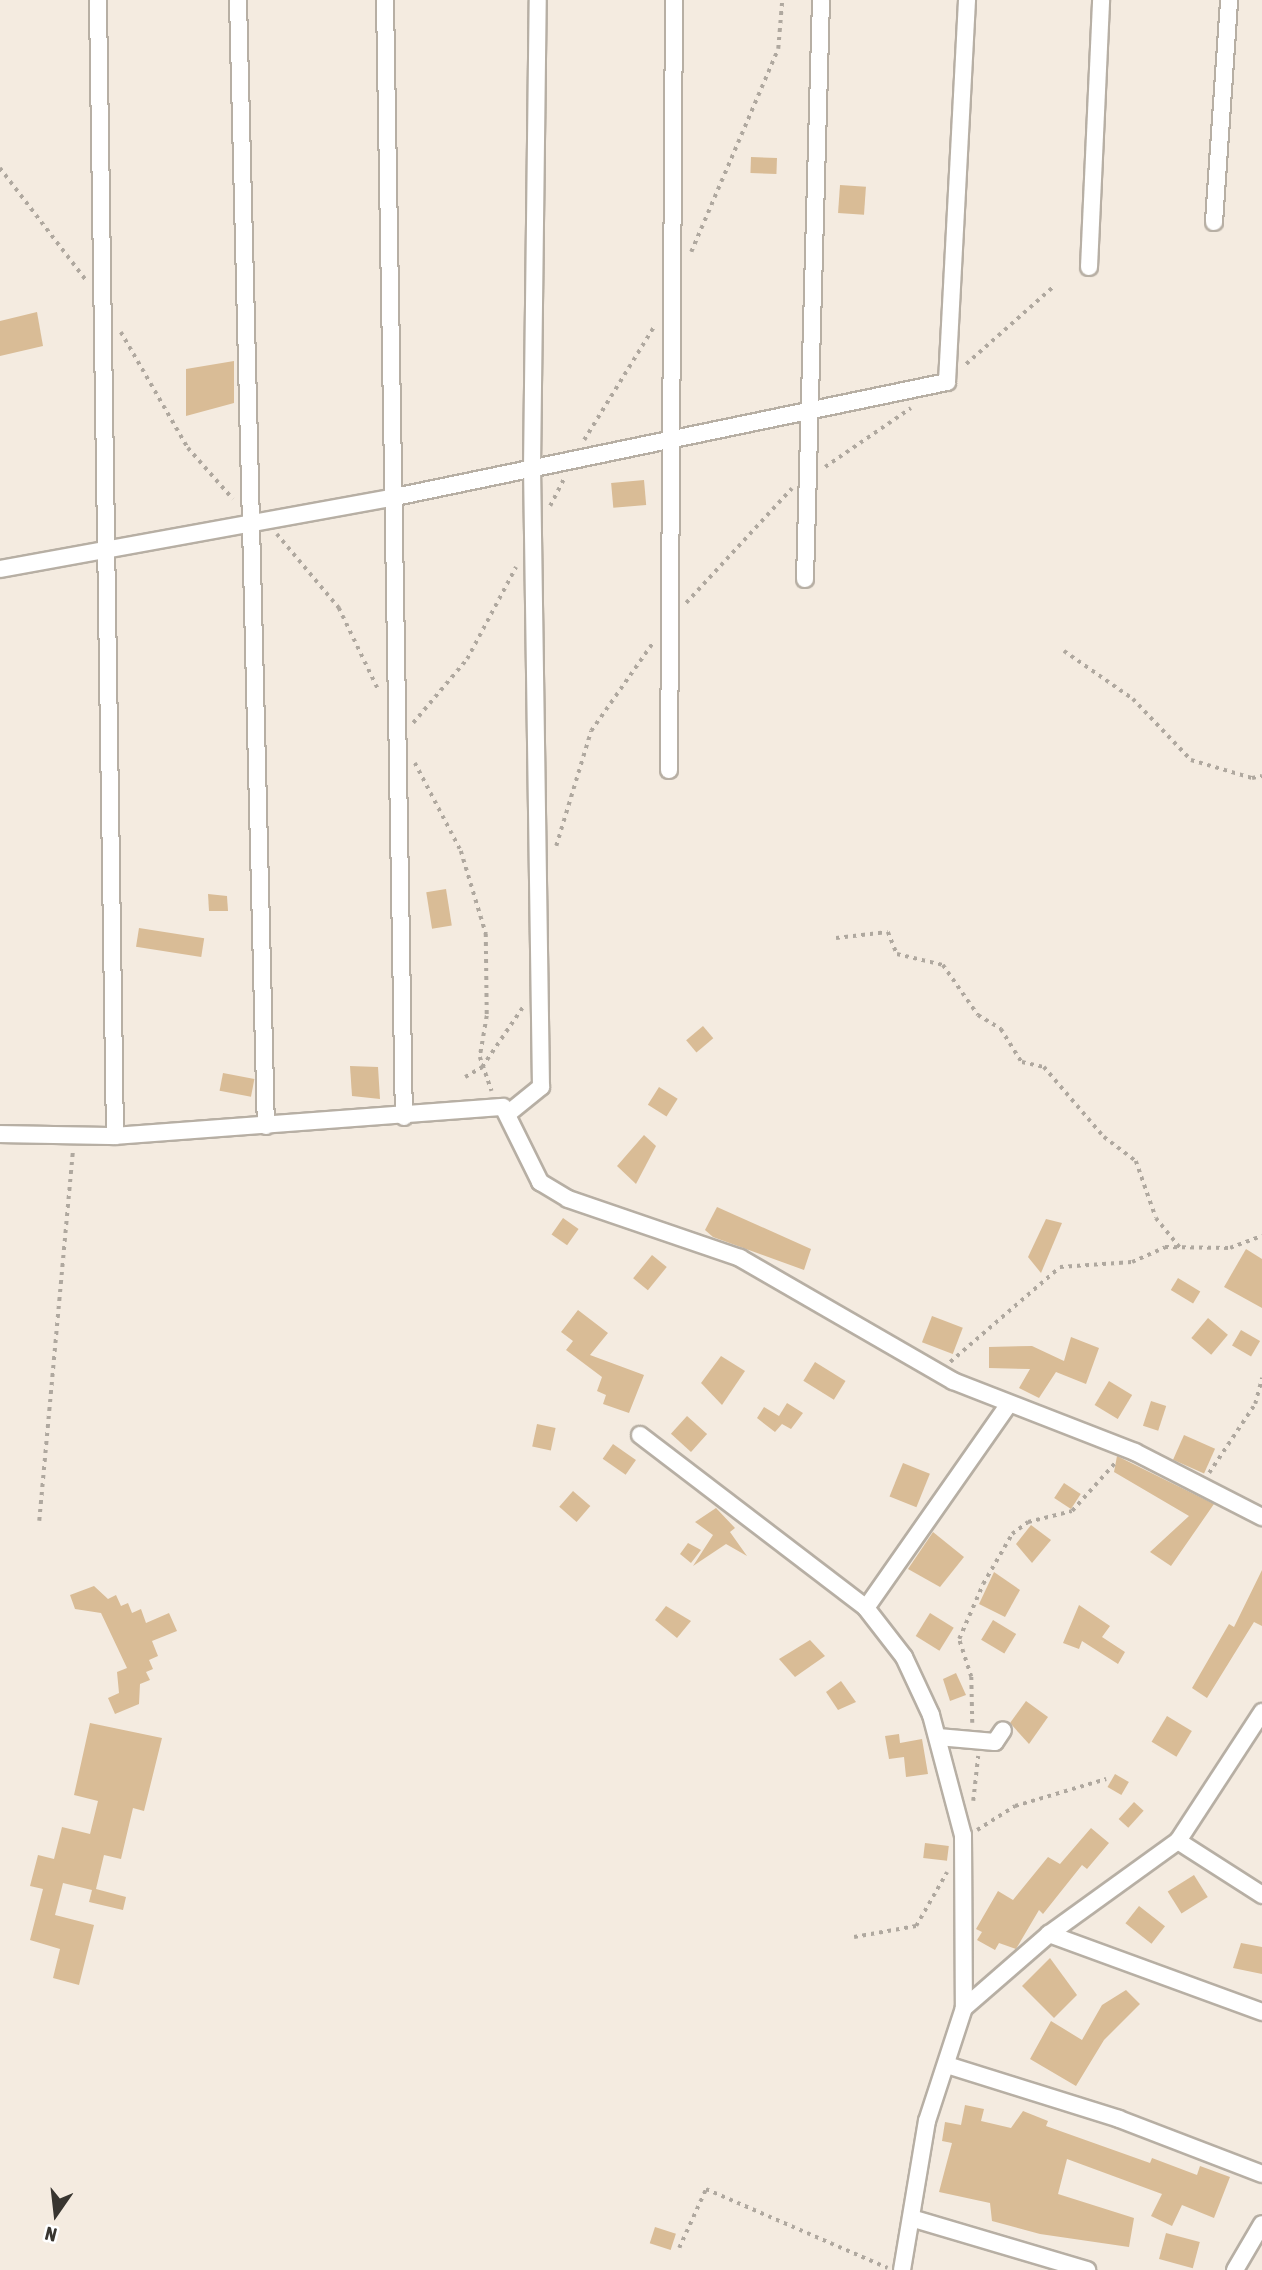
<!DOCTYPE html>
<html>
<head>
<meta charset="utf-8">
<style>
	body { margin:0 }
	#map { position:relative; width:1262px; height:2270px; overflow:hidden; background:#f4ebe0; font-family:"Asap Condensed",sans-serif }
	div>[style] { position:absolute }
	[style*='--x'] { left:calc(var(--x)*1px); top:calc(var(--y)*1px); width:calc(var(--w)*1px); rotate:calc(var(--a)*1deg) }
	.building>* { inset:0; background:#d9bc96; transform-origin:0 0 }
	.path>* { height:3.5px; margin-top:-1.75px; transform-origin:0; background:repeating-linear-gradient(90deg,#afa89f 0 3.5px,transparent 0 8.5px) }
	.roads { filter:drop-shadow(2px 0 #b7afa4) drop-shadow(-2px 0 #b7afa4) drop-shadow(0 2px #b7afa4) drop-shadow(0 -2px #b7afa4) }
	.street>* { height:16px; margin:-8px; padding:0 8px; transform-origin:8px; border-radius:8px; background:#fff }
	span { translate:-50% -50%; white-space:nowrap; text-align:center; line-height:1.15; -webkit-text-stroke:5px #fff; paint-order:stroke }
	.north { position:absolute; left:21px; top:2179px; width:70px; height:70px; -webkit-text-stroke:5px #fff; paint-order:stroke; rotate:194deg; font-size:19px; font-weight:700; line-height:28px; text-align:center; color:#383530 }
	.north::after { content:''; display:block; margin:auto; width:24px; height:32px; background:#383530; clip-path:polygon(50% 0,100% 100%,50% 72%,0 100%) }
</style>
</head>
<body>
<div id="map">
	<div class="building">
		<i style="left:751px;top:157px;width:26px;height:16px;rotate:2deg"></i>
		<i style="left:840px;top:185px;width:26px;height:28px;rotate:4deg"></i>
		<i style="clip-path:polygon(37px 312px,43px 346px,0 356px,0 321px)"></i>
		<i style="clip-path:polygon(234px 361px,234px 403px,186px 416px,186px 369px)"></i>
		<i style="left:644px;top:480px;width:25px;height:33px;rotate:85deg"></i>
		<i style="left:446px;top:889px;width:37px;height:20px;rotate:81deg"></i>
		<i style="clip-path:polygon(208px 894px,227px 896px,228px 911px,209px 911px)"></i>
		<i style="left:139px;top:928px;width:66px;height:19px;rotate:9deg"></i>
		<i style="left:703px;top:1026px;width:16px;height:22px;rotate:50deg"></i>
		<i style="clip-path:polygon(350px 1066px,378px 1067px,380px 1099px,352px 1096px)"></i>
		<i style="left:223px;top:1073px;width:32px;height:18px;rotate:11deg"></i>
		<i style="left:659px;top:1087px;width:22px;height:21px;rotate:32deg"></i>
		<i style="clip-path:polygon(644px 1135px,656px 1146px,636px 1184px,617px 1166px)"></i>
		<i style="clip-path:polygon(717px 1207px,811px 1249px,804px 1270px,713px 1237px,705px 1230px)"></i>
		<i style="left:563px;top:1218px;width:19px;height:20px;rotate:35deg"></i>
		<i style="clip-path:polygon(1046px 1219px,1062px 1223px,1041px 1273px,1028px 1257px)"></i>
		<i style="clip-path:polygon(1246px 1249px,1262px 1259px,1262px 1308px,1224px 1287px)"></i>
		<i style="left:652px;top:1255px;width:19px;height:30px;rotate:39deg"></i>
		<i style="left:1178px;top:1278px;width:26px;height:14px;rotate:31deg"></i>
		<i style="clip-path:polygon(578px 1310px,608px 1333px,590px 1355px,644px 1375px,629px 1413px,603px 1404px,606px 1395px,597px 1391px,602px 1377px,566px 1350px,573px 1341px,561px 1332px)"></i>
		<i style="left:932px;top:1316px;width:33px;height:28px;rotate:21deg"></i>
		<i style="left:1208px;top:1318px;width:26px;height:26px;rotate:40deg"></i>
		<i style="left:1241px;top:1330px;width:22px;height:18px;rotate:30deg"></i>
		<i style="clip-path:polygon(1071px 1337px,1099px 1348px,1086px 1384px,1056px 1372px,1039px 1398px,1019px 1388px,1030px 1369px,989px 1368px,989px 1347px,1032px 1346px,1064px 1361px)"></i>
		<i style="clip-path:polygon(721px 1356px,745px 1371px,722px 1405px,701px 1383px)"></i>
		<i style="left:815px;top:1362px;width:36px;height:22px;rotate:32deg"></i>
		<i style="left:1109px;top:1381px;width:27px;height:28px;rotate:31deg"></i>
		<i style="left:1151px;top:1401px;width:16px;height:26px;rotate:18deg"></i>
		<i style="clip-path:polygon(787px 1403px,803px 1413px,791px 1429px,782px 1424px,775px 1432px,757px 1418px,764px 1407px,779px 1416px)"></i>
		<i style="left:687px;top:1416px;width:27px;height:24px;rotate:42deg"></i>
		<i style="left:537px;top:1424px;width:19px;height:23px;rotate:12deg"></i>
		<i style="left:1184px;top:1435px;width:34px;height:27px;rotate:24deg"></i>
		<i style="left:613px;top:1444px;width:28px;height:18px;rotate:35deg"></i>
		<i style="clip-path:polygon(1117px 1456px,1214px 1504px,1171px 1566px,1150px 1552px,1189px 1516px,1114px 1472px)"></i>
		<i style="left:903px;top:1463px;width:29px;height:36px;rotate:22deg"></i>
		<i style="left:1064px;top:1483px;width:20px;height:18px;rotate:33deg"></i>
		<i style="left:573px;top:1491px;width:23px;height:21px;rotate:41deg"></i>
		<i style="clip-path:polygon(716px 1508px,735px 1528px,730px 1532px,747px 1556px,726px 1544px,693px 1566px,713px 1535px,695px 1522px)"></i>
		<i style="clip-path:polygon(1031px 1525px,1051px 1540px,1032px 1563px,1016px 1544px)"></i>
		<i style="clip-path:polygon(933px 1532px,964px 1557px,940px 1587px,908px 1569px)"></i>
		<i style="clip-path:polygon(688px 1543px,701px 1550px,691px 1563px,680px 1554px)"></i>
		<i style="clip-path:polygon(1262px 1570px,1262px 1626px,1254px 1622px,1207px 1698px,1192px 1688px,1229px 1624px,1234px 1627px)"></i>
		<i style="clip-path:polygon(994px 1572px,1020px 1590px,1005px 1617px,979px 1604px)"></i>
		<i style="clip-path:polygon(94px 1586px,108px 1599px,116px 1595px,121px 1606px,128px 1603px,132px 1613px,141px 1609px,146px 1623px,169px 1613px,177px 1631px,152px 1641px,158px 1656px,149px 1660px,153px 1669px,146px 1672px,150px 1680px,140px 1684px,139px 1704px,115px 1714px,108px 1698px,119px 1693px,117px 1672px,127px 1668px,101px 1613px,75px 1609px,70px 1595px)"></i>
		<i style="clip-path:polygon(1079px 1605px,1110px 1626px,1102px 1637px,1125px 1652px,1118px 1664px,1082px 1641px,1079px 1649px,1063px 1643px)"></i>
		<i style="clip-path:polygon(666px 1606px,691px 1621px,677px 1638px,655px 1620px)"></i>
		<i style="left:930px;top:1613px;width:28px;height:27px;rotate:32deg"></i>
		<i style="left:993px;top:1620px;width:27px;height:23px;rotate:31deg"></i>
		<i style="clip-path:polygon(810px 1640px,825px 1656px,795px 1677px,779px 1659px)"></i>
		<i style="clip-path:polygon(956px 1673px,966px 1695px,950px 1701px,943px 1679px)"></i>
		<i style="clip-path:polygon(841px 1681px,856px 1702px,838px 1710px,826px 1692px)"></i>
		<i style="clip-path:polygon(1026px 1701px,1048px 1717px,1029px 1744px,1010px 1723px)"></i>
		<i style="left:1167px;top:1716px;width:29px;height:30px;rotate:31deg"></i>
		<i style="clip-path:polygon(90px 1723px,162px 1738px,144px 1811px,133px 1808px,121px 1859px,104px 1855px,96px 1889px,126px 1897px,123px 1910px,89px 1902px,92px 1890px,63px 1883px,55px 1915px,94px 1925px,79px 1985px,53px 1978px,60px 1949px,30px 1940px,43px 1889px,30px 1886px,38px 1855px,54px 1859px,62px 1827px,90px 1834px,98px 1801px,74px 1795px)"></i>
		<i style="clip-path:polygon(899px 1734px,900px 1743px,922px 1739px,928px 1774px,906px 1777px,904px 1757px,889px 1759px,885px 1736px)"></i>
		<i style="left:1115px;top:1774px;width:16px;height:15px;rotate:30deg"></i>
		<i style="left:1134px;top:1802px;width:13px;height:23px;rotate:42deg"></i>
		<i style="clip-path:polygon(1091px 1828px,1109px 1843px,1087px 1869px,1082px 1865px,1043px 1914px,1039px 1910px,1016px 1949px,999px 1943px,995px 1950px,977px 1940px,982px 1932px,976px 1929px,998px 1891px,1013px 1900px,1048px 1857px,1060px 1864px)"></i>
		<i style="left:925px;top:1843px;width:24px;height:15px;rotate:7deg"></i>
		<i style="left:1194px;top:1875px;width:26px;height:31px;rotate:58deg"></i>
		<i style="left:1139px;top:1906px;width:33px;height:22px;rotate:38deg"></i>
		<i style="clip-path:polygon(1241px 1943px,1262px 1947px,1262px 1974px,1233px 1968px)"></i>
		<i style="clip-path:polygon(1050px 1958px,1077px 1995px,1054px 2018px,1022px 1986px)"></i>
		<i style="clip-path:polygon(1126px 1990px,1140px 2004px,1104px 2040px,1076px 2086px,1030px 2059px,1051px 2021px,1082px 2040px,1102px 2005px)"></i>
		<i style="clip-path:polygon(965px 2105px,984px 2109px,981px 2121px,1011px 2128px,1023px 2111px,1048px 2121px,1046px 2126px,1150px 2163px,1152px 2158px,1197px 2175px,1200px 2166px,1230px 2177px,1214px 2218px,1182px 2205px,1172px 2226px,1151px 2216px,1162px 2194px,1067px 2159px,1058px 2194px,1134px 2218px,1129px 2247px,1040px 2234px,992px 2221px,990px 2203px,939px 2192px,952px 2143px,942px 2141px,945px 2122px,961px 2125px)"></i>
		<i style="left:655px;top:2227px;width:22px;height:17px;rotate:18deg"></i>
		<i style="left:1166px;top:2233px;width:35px;height:27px;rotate:15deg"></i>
	</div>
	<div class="path">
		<i style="--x:0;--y:168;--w:141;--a:52.5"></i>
		<i style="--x:691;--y:252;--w:221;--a:-66.8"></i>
		<i style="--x:778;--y:49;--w:49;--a:-85.3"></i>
		<i style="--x:121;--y:332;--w:134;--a:60"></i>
		<i style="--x:188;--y:448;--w:68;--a:48.6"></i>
		<i style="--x:966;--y:364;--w:116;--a:-41.5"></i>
		<i style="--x:584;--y:440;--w:135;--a:-58.3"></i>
		<i style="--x:825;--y:467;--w:104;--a:-34.5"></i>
		<i style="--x:550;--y:506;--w:31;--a:-63"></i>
		<i style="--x:277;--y:534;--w:97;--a:50"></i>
		<i style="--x:339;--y:608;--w:92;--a:64.3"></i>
		<i style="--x:686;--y:603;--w:156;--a:-47.3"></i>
		<i style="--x:1064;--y:651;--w:84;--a:34.8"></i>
		<i style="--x:1133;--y:699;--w:84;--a:46.4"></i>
		<i style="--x:1191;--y:760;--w:64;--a:16.4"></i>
		<i style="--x:1252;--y:778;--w:10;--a:-11"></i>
		<i style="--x:413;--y:723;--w:84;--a:-49.8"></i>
		<i style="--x:467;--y:659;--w:104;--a:-62"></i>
		<i style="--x:415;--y:763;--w:99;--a:62.4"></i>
		<i style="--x:461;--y:851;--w:87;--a:73.2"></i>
		<i style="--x:486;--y:934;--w:82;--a:89.3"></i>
		<i style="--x:487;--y:1016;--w:42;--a:99.7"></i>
		<i style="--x:480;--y:1057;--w:36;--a:71"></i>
		<i style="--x:556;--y:846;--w:120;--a:-73.1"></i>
		<i style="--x:591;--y:731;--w:110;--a:-55"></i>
		<i style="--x:836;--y:938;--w:52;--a:-6.6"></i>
		<i style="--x:888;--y:932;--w:24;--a:68"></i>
		<i style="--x:897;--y:954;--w:47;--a:13.4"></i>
		<i style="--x:943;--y:965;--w:61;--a:55"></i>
		<i style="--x:978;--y:1015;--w:27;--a:31"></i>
		<i style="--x:1001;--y:1029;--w:39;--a:58"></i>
		<i style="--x:1022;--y:1062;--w:23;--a:13"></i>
		<i style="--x:1044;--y:1067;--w:92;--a:49.4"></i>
		<i style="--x:1104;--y:1137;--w:40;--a:37"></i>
		<i style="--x:1136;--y:1161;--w:60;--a:70.7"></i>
		<i style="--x:1156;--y:1218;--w:40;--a:51"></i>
		<i style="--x:465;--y:1077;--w:20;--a:-30"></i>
		<i style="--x:482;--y:1067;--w:73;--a:-55.7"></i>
		<i style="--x:950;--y:1362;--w:145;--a:-40.8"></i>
		<i style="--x:1060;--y:1267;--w:72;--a:-4"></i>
		<i style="--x:1132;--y:1262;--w:36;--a:-24"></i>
		<i style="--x:1165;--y:1247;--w:65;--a:0.9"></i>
		<i style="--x:1230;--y:1248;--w:34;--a:-21"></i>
		<i style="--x:1209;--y:1473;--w:83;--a:-56.3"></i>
		<i style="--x:1255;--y:1404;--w:27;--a:-75"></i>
		<i style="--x:39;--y:1521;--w:373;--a:-84.8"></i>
		<i style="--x:972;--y:1723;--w:46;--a:-91.2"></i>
		<i style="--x:971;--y:1677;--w:40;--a:-108"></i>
		<i style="--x:959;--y:1639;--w:60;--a:-66.4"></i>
		<i style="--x:983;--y:1584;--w:58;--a:-59.9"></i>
		<i style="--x:1012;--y:1534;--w:20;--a:-37"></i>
		<i style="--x:1028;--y:1522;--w:45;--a:-14"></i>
		<i style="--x:1072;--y:1511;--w:64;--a:-48.1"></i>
		<i style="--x:973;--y:1801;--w:45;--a:-83.7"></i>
		<i style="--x:977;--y:1830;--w:45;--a:-32.3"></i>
		<i style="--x:1015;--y:1806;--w:95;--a:-16.5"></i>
		<i style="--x:854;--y:1937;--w:63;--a:-10.1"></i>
		<i style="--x:916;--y:1926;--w:62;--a:-60.1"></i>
		<i style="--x:679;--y:2248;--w:65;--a:-65.4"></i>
		<i style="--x:706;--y:2189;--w:198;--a:23.5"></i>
	</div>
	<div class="roads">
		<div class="street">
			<i style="--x:238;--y:0;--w:1126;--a:88.58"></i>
			<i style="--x:385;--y:0;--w:1117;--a:89.03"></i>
			<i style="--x:1214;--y:222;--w:223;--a:-86.1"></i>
			<i style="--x:1089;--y:267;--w:267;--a:-87.4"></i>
			<i style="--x:0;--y:569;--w:402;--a:-10.3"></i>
			<i style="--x:395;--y:497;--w:564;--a:-11.77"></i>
			<i style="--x:947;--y:382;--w:383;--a:-87"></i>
			<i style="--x:805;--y:579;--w:579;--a:-88.42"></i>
			<i style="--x:669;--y:770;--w:770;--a:-89.63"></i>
			<i style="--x:510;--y:1112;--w:40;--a:-39"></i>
			<i style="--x:541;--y:1087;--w:619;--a:-90.83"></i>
			<i style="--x:532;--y:468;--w:468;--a:-89.3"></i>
			<i style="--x:0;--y:1134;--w:115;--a:1"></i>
			<i style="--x:115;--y:1136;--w:1136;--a:-90.86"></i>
			<i style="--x:115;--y:1136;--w:389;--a:-4.3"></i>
			<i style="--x:503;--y:1107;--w:84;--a:63.7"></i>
			<i style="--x:540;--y:1182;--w:33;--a:31"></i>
			<i style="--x:568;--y:1199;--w:182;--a:18.9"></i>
			<i style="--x:740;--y:1258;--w:246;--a:30"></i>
			<i style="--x:953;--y:1381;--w:195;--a:21.3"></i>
			<i style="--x:1135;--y:1452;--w:143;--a:27.1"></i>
			<i style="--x:640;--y:1435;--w:285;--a:37.4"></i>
			<i style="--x:866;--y:1608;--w:62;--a:52.2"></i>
			<i style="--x:904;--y:1657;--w:64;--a:65"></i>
			<i style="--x:931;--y:1715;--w:124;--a:75.1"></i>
			<i style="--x:963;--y:1835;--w:173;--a:89.7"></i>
			<i style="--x:866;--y:1608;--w:248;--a:-55"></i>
			<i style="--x:938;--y:1737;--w:57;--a:5"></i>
			<i style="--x:995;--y:1742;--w:14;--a:-56"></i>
			<i style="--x:1178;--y:1841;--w:100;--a:32.7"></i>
			<i style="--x:1049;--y:1934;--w:227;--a:20.1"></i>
			<i style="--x:947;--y:2065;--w:180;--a:17.4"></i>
			<i style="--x:1119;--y:2119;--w:153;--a:21"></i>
			<i style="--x:911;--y:2218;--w:184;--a:16.5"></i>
			<i style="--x:902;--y:2270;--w:151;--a:-80.5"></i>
			<i style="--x:927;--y:2121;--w:119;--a:-71.9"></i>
			<i style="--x:964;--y:2008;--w:113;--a:-41"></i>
			<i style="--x:1049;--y:1934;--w:159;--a:-35.8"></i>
			<i style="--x:1178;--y:1841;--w:154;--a:-56.9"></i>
			<i style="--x:1235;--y:2270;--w:53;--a:-59.6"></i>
		</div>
	</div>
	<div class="north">N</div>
</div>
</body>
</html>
